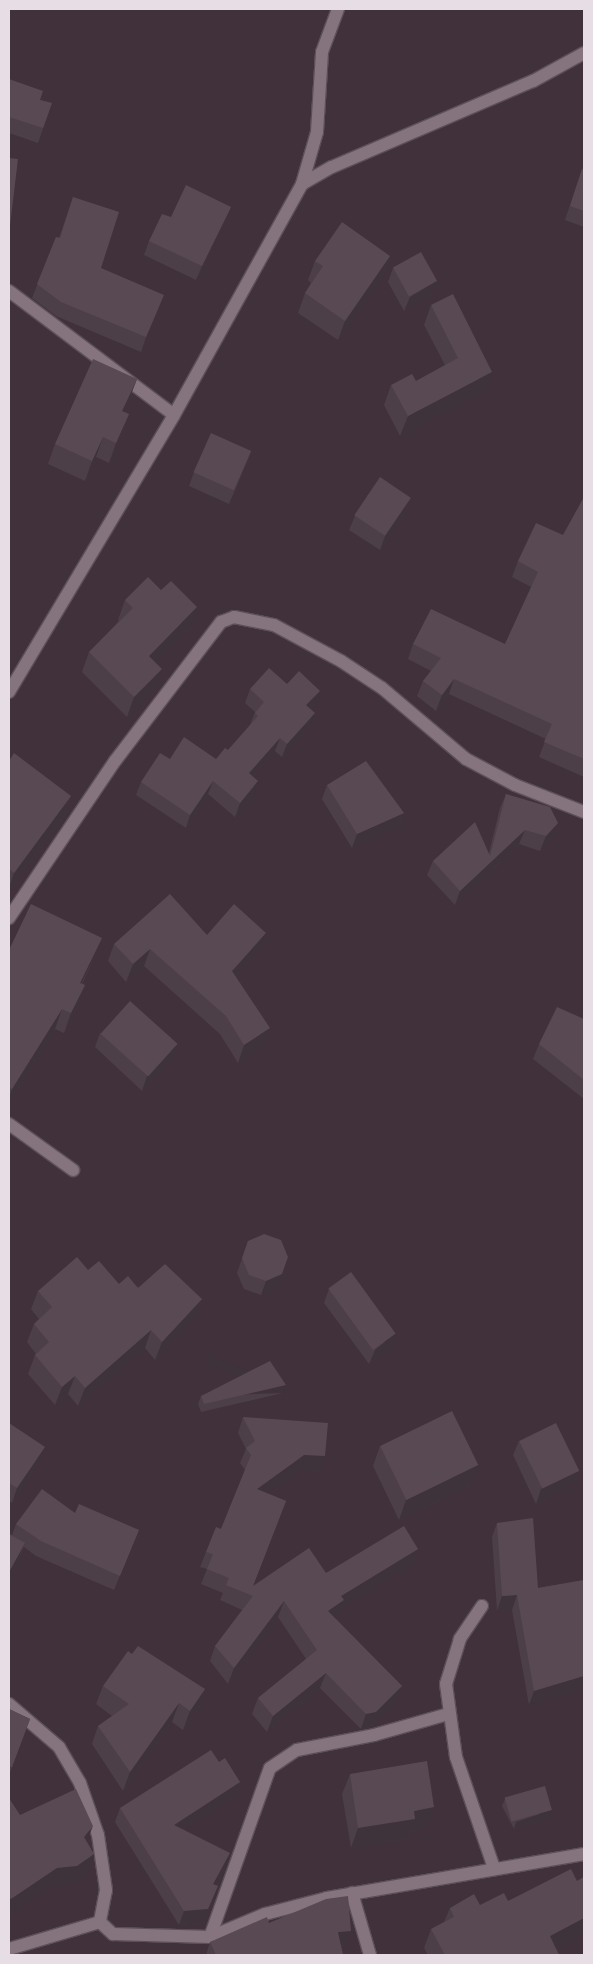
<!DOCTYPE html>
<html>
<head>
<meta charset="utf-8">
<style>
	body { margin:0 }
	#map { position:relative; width:593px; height:1964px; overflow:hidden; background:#40313b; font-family:"Titillium Web",sans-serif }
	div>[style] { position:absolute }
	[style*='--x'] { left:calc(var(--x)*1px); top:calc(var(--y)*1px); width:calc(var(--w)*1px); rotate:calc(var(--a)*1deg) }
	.roads { filter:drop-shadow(1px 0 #5c5058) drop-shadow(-1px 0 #5c5058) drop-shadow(0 1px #5c5058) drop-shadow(0 -1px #5c5058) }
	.street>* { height:12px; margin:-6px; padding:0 6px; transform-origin:6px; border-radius:6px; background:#85737e }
	.wall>* { inset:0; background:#4d3f47 }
	.shaded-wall>* { inset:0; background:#3e333a; transform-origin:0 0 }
	.building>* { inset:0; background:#594953; transform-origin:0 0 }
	span { translate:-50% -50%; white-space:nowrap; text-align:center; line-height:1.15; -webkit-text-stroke:4.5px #40313b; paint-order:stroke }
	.frame { position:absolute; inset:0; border:10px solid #e7dde4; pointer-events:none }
</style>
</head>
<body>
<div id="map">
	<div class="roads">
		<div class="street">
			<i style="--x:302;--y:184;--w:34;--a:-30"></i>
			<i style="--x:332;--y:167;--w:219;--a:-23.2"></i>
			<i style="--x:533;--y:81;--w:58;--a:-28.8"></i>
			<i style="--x:9;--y:291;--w:206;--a:36.9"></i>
			<i style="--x:9;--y:692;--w:322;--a:-59.2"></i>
			<i style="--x:174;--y:415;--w:264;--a:-61"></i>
			<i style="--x:302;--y:184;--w:54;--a:-73.9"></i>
			<i style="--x:317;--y:132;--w:80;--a:-86.4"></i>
			<i style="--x:322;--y:52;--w:46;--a:-69.6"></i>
			<i style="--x:9;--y:918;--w:189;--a:-56"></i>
			<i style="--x:115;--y:761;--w:175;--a:-52.7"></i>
			<i style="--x:221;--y:622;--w:14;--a:-21"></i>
			<i style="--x:234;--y:617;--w:41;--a:11.3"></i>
			<i style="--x:274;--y:625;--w:76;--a:28.2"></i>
			<i style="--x:341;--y:661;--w:49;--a:33.4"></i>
			<i style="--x:382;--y:688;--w:110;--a:40.2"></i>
			<i style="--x:466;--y:759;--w:55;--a:28"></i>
			<i style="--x:515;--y:785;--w:74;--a:21.4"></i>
			<i style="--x:9;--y:1124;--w:79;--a:35.7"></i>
			<i style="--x:482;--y:1606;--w:40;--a:124"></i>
			<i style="--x:460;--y:1639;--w:47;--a:107.3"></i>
			<i style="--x:446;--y:1684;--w:74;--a:82.2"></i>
			<i style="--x:456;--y:1757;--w:117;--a:71.1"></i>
			<i style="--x:9;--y:1704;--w:66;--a:40.7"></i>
			<i style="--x:59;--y:1747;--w:42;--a:59.7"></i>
			<i style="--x:80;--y:1783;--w:55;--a:70.9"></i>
			<i style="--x:98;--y:1835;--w:56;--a:81.7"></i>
			<i style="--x:106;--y:1890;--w:33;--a:101"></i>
			<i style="--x:100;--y:1922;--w:18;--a:43"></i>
			<i style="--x:113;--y:1934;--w:97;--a:1.8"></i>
			<i style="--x:210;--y:1937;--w:60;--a:-22.7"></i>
			<i style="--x:265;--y:1914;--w:64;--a:-14.5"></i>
			<i style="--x:327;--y:1898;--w:261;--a:-9.7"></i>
			<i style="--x:352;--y:1893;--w:65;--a:73.8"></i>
			<i style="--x:210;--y:1937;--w:179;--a:-70.5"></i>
			<i style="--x:270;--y:1768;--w:32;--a:-34"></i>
			<i style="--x:297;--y:1750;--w:78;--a:-11"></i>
			<i style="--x:374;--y:1735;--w:77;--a:-15.8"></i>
			<i style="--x:9;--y:1949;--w:95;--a:-16.5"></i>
		</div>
	</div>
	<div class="wall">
		<i style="clip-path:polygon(9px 79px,40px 100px,52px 103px,38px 143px,9px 133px)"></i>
		<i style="clip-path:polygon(582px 169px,584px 170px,584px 227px,565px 220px)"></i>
		<i style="clip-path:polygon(73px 197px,101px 268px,158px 309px,141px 352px,56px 316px,32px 298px,56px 237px,59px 238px)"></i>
		<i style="clip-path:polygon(231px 207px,225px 221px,196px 280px,144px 255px,149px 241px,171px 217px)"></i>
		<i style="clip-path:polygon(390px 256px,383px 276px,338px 340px,298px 313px,305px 293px,311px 283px,308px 280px,315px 261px)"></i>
		<i style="clip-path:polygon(393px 268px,437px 281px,432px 295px,404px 311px,388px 282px)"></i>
		<i style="clip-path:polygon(431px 305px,485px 391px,400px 436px,384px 405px,391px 385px,416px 381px,445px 365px,424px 325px)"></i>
		<i style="clip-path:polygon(137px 379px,129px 399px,123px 412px,129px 414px,122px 434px,109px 463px,96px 457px,85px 481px,48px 464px,55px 444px)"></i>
		<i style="clip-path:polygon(251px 451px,246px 466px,229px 504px,189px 486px,194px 472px)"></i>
		<i style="clip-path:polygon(584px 497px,584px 777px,539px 757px,546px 739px,449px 694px,436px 711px,417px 696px,423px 681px,431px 671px,408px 659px,413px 644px,505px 644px,531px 587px,512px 577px,518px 561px,563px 535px)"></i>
		<i style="clip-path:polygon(411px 498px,405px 513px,380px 550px,349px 530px,355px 516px)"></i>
		<i style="clip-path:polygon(125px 600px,190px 627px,155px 662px,154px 688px,127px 717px,82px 672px,89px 652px,119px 621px,118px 620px)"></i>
		<i style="clip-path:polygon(287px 684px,315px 704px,311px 709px,310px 726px,282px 757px,275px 751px,253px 776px,254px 795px,235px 817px,208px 794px,186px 828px,136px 795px,141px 782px,170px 759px,216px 759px,228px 750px,250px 725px,255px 712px,245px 703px,250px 689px)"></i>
		<i style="clip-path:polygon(9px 761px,71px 796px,64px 816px,9px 890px)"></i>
		<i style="clip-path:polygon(327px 785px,404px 813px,399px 827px,352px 848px,322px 799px)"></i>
		<i style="clip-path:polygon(506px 794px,558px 823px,552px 838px,540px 851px,519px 844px,455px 905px,427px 875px,433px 861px,489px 853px,500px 808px)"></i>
		<i style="clip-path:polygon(207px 935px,259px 950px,236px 977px,264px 1045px,238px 1063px,220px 1034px,144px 966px,126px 982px,108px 961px,114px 944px)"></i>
		<i style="clip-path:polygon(102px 938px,94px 958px,82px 984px,85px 985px,78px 1005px,64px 1033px,55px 1029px,9px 1103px,9px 950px)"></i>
		<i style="clip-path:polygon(584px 1019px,584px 1099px,533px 1059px,539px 1044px)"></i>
		<i style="clip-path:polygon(100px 1033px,177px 1044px,172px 1058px,142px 1091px,95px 1047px)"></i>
		<i style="clip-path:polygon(248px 1241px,277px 1288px,261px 1295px,244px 1289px,237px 1273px)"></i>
		<i style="clip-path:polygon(88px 1270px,119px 1284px,202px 1299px,195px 1318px,155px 1360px,145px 1348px,78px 1406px,68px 1394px,55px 1405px,28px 1374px,35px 1355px,36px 1354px,27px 1342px,34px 1324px,39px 1319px,31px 1309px,38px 1291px)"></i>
		<i style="clip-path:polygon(329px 1289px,391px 1348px,369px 1364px,324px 1303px)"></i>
		<i style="clip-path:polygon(283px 1393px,201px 1412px,198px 1404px,201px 1396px)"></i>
		<i style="clip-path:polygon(243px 1417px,320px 1472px,298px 1470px,267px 1493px,286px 1501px,253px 1586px,326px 1573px,418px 1549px,412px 1565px,341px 1608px,339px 1616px,335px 1618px,402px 1686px,396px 1702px,370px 1727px,361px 1729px,320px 1688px,267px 1732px,252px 1714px,258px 1698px,306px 1659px,278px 1617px,228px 1684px,210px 1661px,215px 1646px,242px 1610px,220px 1600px,223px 1593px,201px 1584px,207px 1569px,200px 1567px,206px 1552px,221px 1529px,245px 1470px,240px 1463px,246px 1449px,238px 1433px)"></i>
		<i style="clip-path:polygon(9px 1423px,39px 1461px,12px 1503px,9px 1501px)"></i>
		<i style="clip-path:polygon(519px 1441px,579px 1471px,573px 1485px,536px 1504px,513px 1455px)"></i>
		<i style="clip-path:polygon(380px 1446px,471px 1485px,399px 1520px,373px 1466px)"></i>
		<i style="clip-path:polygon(75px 1513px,139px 1530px,114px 1590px,36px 1556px,24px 1547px,18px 1561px,9px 1579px,9px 1534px,12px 1535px,16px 1524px)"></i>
		<i style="clip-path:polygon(497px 1523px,538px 1588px,584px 1580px,529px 1705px,512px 1610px,497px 1611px,492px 1537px)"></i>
		<i style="clip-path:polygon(132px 1654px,205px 1689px,199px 1708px,183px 1730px,172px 1722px,123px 1791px,92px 1744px,98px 1726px,112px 1716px,96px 1704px,103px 1686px)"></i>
		<i style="clip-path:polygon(9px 1709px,30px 1719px,9px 1775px)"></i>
		<i style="clip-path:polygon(219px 1762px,240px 1782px,235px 1796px,183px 1829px,225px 1867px,215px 1885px,218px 1886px,203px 1923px,179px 1925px,115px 1822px,120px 1808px)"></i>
		<i style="clip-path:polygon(350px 1774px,434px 1807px,427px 1827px,411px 1830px,408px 1839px,351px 1848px,342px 1794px)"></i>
		<i style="clip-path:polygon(505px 1799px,549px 1818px,514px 1829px,502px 1806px)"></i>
		<i style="clip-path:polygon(584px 1877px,584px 1933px,556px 1948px,559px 1955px,428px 1955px,424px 1948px,431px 1929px,444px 1922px,450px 1908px,480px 1905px,508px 1901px,577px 1881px)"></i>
		<i style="clip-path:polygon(269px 1923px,351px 1931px,346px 1945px,341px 1946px,343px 1955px,206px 1955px,210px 1942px)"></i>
	</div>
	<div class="shaded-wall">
		<i style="clip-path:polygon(231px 207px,225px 221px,196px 280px,202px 266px)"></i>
		<i style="clip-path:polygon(390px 256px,383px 276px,338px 340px,345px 321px)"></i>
		<i style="clip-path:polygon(437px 281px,432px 295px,404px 311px,410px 297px)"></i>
		<i style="clip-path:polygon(164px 295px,158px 309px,141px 352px,146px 337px)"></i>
		<i style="clip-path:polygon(492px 372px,485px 391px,400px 436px,408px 416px)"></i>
		<i style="clip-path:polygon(137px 379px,129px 399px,115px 431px,122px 411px)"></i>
		<i style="clip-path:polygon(129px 414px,122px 434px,109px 463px,116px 443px)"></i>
		<i style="clip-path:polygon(103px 437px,96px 457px,85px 481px,92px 461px)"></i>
		<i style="clip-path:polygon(251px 451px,246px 466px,229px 504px,235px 490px)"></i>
		<i style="clip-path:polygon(411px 498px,405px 513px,380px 550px,385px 536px)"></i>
		<i style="clip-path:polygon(197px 607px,190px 627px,142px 676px,149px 656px)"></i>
		<i style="clip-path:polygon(162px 669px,154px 688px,127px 717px,134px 697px)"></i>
		<i style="clip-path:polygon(454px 679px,449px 694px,436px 711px,442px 695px)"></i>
		<i style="clip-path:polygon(320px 691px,315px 704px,302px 719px,306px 705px)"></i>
		<i style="clip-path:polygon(315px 713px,310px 726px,282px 757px,287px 744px)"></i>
		<i style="clip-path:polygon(280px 738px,275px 751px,244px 786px,249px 773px)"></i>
		<i style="clip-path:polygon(213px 781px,208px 794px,186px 828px,190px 815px)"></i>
		<i style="clip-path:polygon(258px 781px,254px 795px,235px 817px,240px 803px)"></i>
		<i style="clip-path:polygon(71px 796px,64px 816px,9px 890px,9px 888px,14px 873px)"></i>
		<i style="clip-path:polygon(404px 813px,399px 827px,352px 848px,357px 834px)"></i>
		<i style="clip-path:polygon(558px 823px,552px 838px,540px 851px,546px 836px)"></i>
		<i style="clip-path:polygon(525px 830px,519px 844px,455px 905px,460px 891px)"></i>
		<i style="clip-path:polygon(266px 933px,259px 950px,226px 989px,232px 971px)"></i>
		<i style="clip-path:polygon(102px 938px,94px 958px,72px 1002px,80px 983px)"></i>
		<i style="clip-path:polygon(150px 949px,144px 966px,126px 982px,133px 964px)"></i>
		<i style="clip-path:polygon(85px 985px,78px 1005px,64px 1033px,71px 1013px)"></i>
		<i style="clip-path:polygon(62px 1009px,55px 1029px,9px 1103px,9px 1098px,12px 1089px)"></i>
		<i style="clip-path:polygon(270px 1028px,264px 1045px,238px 1063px,244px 1045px)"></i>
		<i style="clip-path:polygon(177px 1044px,172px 1058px,142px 1091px,147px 1076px)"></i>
		<i style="clip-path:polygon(288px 1257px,277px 1288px,261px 1295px,266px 1281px)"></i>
		<i style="clip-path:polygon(202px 1299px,195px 1318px,155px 1360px,162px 1342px)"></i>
		<i style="clip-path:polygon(151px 1330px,145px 1348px,78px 1406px,85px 1388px)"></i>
		<i style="clip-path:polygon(396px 1333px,391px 1348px,369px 1364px,375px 1350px)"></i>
		<i style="clip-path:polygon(75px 1376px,68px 1394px,55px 1405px,62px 1387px)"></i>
		<i style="left:286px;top:1385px;width:9px;height:84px;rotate:111deg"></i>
		<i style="clip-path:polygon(45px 1447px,39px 1461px,12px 1503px,17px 1488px)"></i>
		<i style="clip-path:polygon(304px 1455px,325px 1456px,320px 1472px,298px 1470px,252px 1505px,257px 1489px)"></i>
		<i style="clip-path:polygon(478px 1465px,471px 1485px,399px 1520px,406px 1500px)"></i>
		<i style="clip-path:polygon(579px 1471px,573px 1485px,536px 1504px,541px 1489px)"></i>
		<i style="clip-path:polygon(139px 1530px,134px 1544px,114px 1590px,120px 1576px)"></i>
		<i style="clip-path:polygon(25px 1543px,18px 1561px,9px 1579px,9px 1572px)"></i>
		<i style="clip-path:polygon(418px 1549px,412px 1565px,341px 1608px,339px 1616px,322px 1627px,328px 1611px,341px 1596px)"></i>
		<i style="clip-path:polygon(517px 1595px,512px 1610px,497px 1611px,502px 1596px)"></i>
		<i style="clip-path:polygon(284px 1601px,278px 1617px,228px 1684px,234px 1668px)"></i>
		<i style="clip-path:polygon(326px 1673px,320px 1688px,267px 1732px,273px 1716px)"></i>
		<i style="clip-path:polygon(584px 1676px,584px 1689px,529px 1705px,534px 1691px)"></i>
		<i style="clip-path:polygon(402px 1686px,396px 1702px,370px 1727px,361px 1729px,366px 1714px)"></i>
		<i style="clip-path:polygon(205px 1689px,199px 1708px,183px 1730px,190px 1711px)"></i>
		<i style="clip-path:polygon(179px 1703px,172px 1722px,123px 1791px,130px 1772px)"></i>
		<i style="clip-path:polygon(240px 1782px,235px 1796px,169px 1838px,174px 1825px)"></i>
		<i style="clip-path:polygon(434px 1807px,427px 1827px,411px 1830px,408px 1839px,351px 1848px,358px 1828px,414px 1811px)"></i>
		<i style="clip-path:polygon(552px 1810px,549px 1818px,514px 1829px,516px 1822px)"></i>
		<i style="clip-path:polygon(93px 1826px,86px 1843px,84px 1837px)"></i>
		<i style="clip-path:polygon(230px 1853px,225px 1867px,208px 1898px,213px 1884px)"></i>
		<i style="clip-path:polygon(94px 1854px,88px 1872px,71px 1883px,51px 1886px,9px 1914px,9px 1904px,11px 1899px,57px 1868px)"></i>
		<i style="clip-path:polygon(218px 1886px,203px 1923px,179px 1925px,184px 1911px)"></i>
		<i style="clip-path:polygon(584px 1918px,584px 1933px,543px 1955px,550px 1936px)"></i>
		<i style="clip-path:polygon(351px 1931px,346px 1945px,333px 1946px,338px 1932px)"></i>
	</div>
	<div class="building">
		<i style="clip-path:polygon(9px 79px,43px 91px,40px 100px,52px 103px,43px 128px,9px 117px)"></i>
		<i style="clip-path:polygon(9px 158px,18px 159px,9px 234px)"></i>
		<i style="clip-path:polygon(582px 169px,584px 170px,584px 211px,570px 206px)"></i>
		<i style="clip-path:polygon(186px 185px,231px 207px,202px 266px,149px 241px,162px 214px,171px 217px)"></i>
		<i style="clip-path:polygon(73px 197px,119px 212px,101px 268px,164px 295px,146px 337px,61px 302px,37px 284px,56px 237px,60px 238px)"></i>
		<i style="clip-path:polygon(342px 222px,390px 256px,345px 321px,305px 293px,323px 266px,315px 261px)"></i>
		<i style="left:421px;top:252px;width:33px;height:32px;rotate:61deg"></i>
		<i style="clip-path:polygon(453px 294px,492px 372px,408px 416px,391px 385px,412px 374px,416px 381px,458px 358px,431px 305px)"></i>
		<i style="clip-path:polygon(93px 359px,137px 379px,122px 411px,129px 414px,116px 443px,103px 437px,92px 461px,55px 444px)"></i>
		<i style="left:211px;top:433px;width:44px;height:43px;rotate:24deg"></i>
		<i style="left:380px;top:477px;width:37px;height:46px;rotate:34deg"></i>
		<i style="clip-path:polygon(584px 497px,584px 759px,544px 742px,552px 724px,454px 679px,442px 695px,423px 681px,441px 658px,413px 644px,431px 609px,505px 644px,538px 572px,518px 561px,536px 523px,563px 535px)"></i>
		<i style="clip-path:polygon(148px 577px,161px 590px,171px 581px,197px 607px,149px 656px,162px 669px,134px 697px,89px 652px,133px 608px,125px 600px)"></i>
		<i style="clip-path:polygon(269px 668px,287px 684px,299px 671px,320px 691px,306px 705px,315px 713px,287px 744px,280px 738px,249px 773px,258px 781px,240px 803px,213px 781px,190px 815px,141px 782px,160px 753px,170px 759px,184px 737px,216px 759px,225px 748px,228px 750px,258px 716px,255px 713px,264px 702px,250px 689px)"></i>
		<i style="clip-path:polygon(14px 753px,71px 796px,14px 873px,9px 869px,9px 761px)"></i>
		<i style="clip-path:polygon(366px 761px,404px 813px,357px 834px,327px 785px)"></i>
		<i style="clip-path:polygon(506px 794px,550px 807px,558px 823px,546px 836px,525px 830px,460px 891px,433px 861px,475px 822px,490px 856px)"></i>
		<i style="clip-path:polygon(170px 894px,207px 935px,234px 904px,266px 933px,232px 971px,270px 1028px,244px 1045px,226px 1016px,150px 949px,133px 964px,114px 944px)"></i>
		<i style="clip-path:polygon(31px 904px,102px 938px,80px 983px,85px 985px,71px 1013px,62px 1009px,12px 1089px,9px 1087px,9px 950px)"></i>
		<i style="left:130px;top:1001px;width:64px;height:44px;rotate:42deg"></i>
		<i style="clip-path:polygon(557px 1007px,584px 1019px,584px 1080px,539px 1044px)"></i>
		<i style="clip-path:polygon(264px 1234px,281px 1240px,288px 1257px,282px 1274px,266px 1281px,249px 1275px,242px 1258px,248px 1241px)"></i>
		<i style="clip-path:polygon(77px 1257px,88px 1270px,99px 1261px,119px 1284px,128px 1276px,138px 1288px,165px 1264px,202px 1299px,162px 1342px,151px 1330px,85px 1388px,75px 1376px,62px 1387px,35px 1355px,49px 1342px,34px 1324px,52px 1307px,38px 1291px)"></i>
		<i style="left:351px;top:1272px;width:76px;height:28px;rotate:54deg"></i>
		<i style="clip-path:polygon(270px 1361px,286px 1385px,204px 1404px,201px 1396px)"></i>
		<i style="left:452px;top:1411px;width:60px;height:80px;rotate:64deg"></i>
		<i style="clip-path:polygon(243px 1417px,328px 1423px,325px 1456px,304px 1455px,257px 1489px,286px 1501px,253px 1586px,309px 1548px,326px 1573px,404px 1526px,418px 1549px,341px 1596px,344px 1600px,328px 1611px,402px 1686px,376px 1712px,366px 1714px,326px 1673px,273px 1716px,258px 1698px,317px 1650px,284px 1601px,234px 1668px,215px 1646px,253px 1596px,226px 1585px,229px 1578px,207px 1569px,213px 1554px,206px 1552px,216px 1527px,221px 1529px,251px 1455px,246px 1448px,255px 1441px)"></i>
		<i style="clip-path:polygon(9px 1423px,45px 1447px,17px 1488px,9px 1483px)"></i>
		<i style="left:556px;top:1423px;width:53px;height:41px;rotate:64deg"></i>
		<i style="clip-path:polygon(42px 1489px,75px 1513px,79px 1504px,139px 1530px,120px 1576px,41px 1541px,16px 1524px)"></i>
		<i style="clip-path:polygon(533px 1518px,538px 1588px,584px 1580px,584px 1676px,534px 1691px,517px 1595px,502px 1596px,497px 1523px)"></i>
		<i style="clip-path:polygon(9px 1534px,25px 1543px,9px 1572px)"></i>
		<i style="clip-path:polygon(138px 1646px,205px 1689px,190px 1711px,179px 1703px,130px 1772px,98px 1726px,129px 1704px,103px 1686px,128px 1651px,132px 1654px)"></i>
		<i style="clip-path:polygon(9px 1709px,30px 1719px,12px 1767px,9px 1766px)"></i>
		<i style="clip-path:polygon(211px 1750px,219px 1762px,225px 1758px,240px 1782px,174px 1825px,230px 1853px,213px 1884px,218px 1886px,208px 1909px,184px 1911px,120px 1808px)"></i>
		<i style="clip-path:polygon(427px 1761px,434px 1807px,414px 1811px,415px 1819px,358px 1828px,350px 1774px)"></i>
		<i style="left:545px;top:1786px;width:25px;height:42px;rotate:74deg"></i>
		<i style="clip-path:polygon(76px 1789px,93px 1826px,84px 1837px,94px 1854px,77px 1866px,57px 1868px,11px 1899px,9px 1897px,9px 1798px,20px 1815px)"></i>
		<i style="clip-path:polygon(571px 1869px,577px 1881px,584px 1877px,584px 1918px,550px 1936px,559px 1955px,445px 1955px,431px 1929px,454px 1917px,450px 1908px,474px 1894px,480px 1905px,504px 1893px,508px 1901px)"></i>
		<i style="clip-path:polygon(348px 1896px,351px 1931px,338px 1932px,343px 1955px,216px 1955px,210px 1942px,267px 1917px,269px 1923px,326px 1899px)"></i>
	</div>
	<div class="frame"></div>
</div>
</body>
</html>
